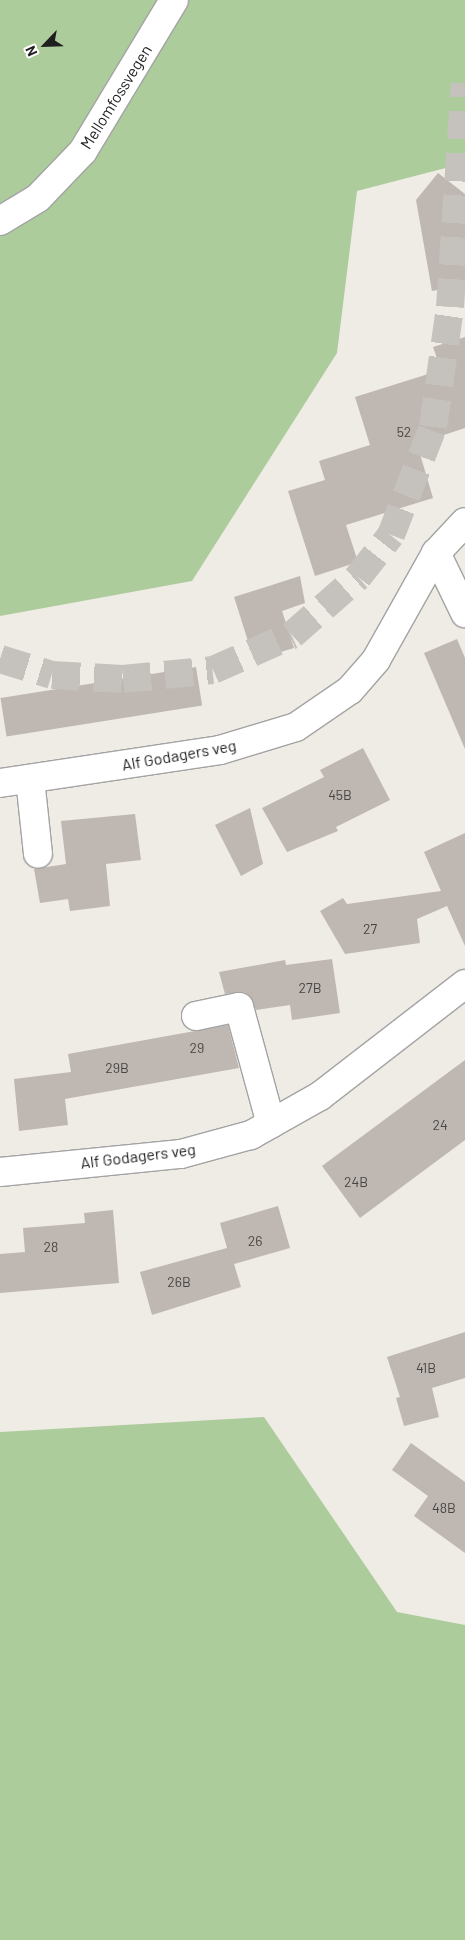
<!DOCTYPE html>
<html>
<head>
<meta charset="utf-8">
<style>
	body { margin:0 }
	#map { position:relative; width:465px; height:1940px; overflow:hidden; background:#efebe5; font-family:Barlow,sans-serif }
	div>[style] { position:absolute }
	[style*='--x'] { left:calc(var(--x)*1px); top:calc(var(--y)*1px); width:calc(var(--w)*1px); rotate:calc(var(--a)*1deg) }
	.forest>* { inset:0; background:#adcc9c }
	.building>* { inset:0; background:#bfb7b2; transform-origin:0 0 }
	.minor-tunnel>* { height:28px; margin-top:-14px; transform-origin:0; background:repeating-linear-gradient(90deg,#c5c2bd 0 28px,transparent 0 42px) }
	.roads { filter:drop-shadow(1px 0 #a3a3a3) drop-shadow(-1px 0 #a3a3a3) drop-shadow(0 1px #a3a3a3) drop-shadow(0 -1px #a3a3a3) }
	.minor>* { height:28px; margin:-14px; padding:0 14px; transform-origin:14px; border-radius:14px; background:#fff }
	span { translate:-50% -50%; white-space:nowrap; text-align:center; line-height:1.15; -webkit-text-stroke:4.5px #fff; paint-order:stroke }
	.number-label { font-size:14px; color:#474544 }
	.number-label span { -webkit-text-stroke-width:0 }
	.street-label { font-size:16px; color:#1f1f1f }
	.north { position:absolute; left:20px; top:20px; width:50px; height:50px; -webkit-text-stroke:4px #fff; paint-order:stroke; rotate:246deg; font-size:14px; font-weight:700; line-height:20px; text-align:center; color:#1f1f1f }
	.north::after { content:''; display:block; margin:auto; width:18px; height:22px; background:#1f1f1f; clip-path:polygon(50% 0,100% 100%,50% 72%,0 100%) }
</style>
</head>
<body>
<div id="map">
	<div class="forest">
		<i style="clip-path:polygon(0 0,465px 0,465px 163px,357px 191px,337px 353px,192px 581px,0 616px)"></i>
		<i style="clip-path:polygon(264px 1417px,397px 1612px,465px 1625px,465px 1940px,0 1940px,0 1432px)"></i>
	</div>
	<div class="building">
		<i style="clip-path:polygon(438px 173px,465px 194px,465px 285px,432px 291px,416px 200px)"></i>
		<i style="clip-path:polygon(465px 337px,465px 428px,417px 444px,433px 498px,346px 525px,358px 562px,315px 576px,288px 491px,325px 480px,319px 461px,370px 445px,355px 397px,441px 370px,433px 347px)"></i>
		<i style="clip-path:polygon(300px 576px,305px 603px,282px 611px,294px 648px,254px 660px,234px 597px)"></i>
		<i style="clip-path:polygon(457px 639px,465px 658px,465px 749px,424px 653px)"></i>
		<i style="left:196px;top:667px;width:39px;height:198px;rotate:81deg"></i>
		<i style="clip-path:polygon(363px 748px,390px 800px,336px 827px,338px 831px,287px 852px,262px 808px,324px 777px,320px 770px)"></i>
		<i style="clip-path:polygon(250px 808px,263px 864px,241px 876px,215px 825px)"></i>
		<i style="clip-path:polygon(135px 814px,141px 860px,106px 864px,110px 906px,70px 911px,68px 899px,40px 903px,34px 869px,66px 864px,61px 821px)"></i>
		<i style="clip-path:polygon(465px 833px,465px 946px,447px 906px,417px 919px,420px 943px,345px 954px,320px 911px,343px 898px,347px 904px,441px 891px,424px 852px)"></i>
		<i style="clip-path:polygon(332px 959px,340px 1013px,292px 1020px,290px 1005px,256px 1010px,250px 996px,244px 992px,225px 994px,219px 972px,285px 960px,286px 965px)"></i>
		<i style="clip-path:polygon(228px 1025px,239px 1068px,65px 1099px,68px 1125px,19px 1131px,14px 1079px,71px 1072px,68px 1054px)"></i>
		<i style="clip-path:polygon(465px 1060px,465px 1140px,360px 1218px,322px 1166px)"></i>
		<i style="clip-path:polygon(278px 1206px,290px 1248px,234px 1264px,241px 1287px,152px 1315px,140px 1272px,227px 1248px,220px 1223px)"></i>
		<i style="clip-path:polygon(113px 1210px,119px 1283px,0 1293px,0 1254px,25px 1252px,23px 1228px,85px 1223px,84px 1213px)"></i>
		<i style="clip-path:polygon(465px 1332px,465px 1378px,432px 1388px,439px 1417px,404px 1426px,396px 1398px,400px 1397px,387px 1357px)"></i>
		<i style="clip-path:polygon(411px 1443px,465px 1482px,465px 1553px,414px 1516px,428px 1496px,392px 1470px)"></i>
	</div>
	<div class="minor-tunnel">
		<i style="--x:0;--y:659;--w:54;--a:17.1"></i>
		<i style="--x:52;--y:675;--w:71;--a:3.2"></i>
		<i style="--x:123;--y:679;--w:90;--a:-5.7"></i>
		<i style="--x:213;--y:670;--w:86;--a:-23.9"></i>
		<i style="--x:292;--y:635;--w:88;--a:-41.3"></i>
		<i style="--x:358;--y:577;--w:53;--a:-51.8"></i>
		<i style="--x:391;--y:535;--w:116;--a:-68.7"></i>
		<i style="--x:433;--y:427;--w:121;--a:-81.9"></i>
		<i style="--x:450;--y:307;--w:224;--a:-86.2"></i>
	</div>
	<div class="roads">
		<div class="minor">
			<i style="--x:0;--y:221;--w:44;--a:-31.2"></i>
			<i style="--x:38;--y:198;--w:65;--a:-46.2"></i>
			<i style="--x:83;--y:151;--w:176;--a:-58.9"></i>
			<i style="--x:436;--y:553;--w:67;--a:64.2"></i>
			<i style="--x:30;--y:779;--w:75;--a:83.9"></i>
			<i style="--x:0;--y:783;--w:222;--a:-8.5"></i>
			<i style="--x:220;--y:750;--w:79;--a:-16.8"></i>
			<i style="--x:296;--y:727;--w:65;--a:-34.4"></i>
			<i style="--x:350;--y:690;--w:40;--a:-49"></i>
			<i style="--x:376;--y:660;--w:123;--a:-60.7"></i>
			<i style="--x:436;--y:553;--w:42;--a:-46.9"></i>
			<i style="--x:196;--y:1016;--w:44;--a:-11.8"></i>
			<i style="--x:239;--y:1007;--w:121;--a:74.7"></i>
			<i style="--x:0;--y:1172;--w:182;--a:-5.7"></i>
			<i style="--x:181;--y:1154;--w:73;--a:-15.2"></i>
			<i style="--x:251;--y:1135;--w:79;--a:-29.5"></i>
			<i style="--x:320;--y:1096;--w:183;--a:-37.7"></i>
		</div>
	</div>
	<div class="number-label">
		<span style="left:404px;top:432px">52</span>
		<span style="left:340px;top:795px">45B</span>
		<span style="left:370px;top:929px">27</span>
		<span style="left:310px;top:988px">27B</span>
		<span style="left:197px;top:1048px">29</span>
		<span style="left:117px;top:1068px">29B</span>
		<span style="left:440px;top:1125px">24</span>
		<span style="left:356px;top:1182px">24B</span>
		<span style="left:255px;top:1241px">26</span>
		<span style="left:51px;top:1247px">28</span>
		<span style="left:179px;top:1282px">26B</span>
		<span style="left:426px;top:1368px">41B</span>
		<span style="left:444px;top:1508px">48B</span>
	</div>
	<div class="street-label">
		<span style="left:116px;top:97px;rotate:-58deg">Mellomfossvegen</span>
		<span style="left:179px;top:755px;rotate:-10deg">Alf Godagers veg</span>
		<span style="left:138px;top:1156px;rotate:-7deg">Alf Godagers veg</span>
	</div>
	<div class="north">N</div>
</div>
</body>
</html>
